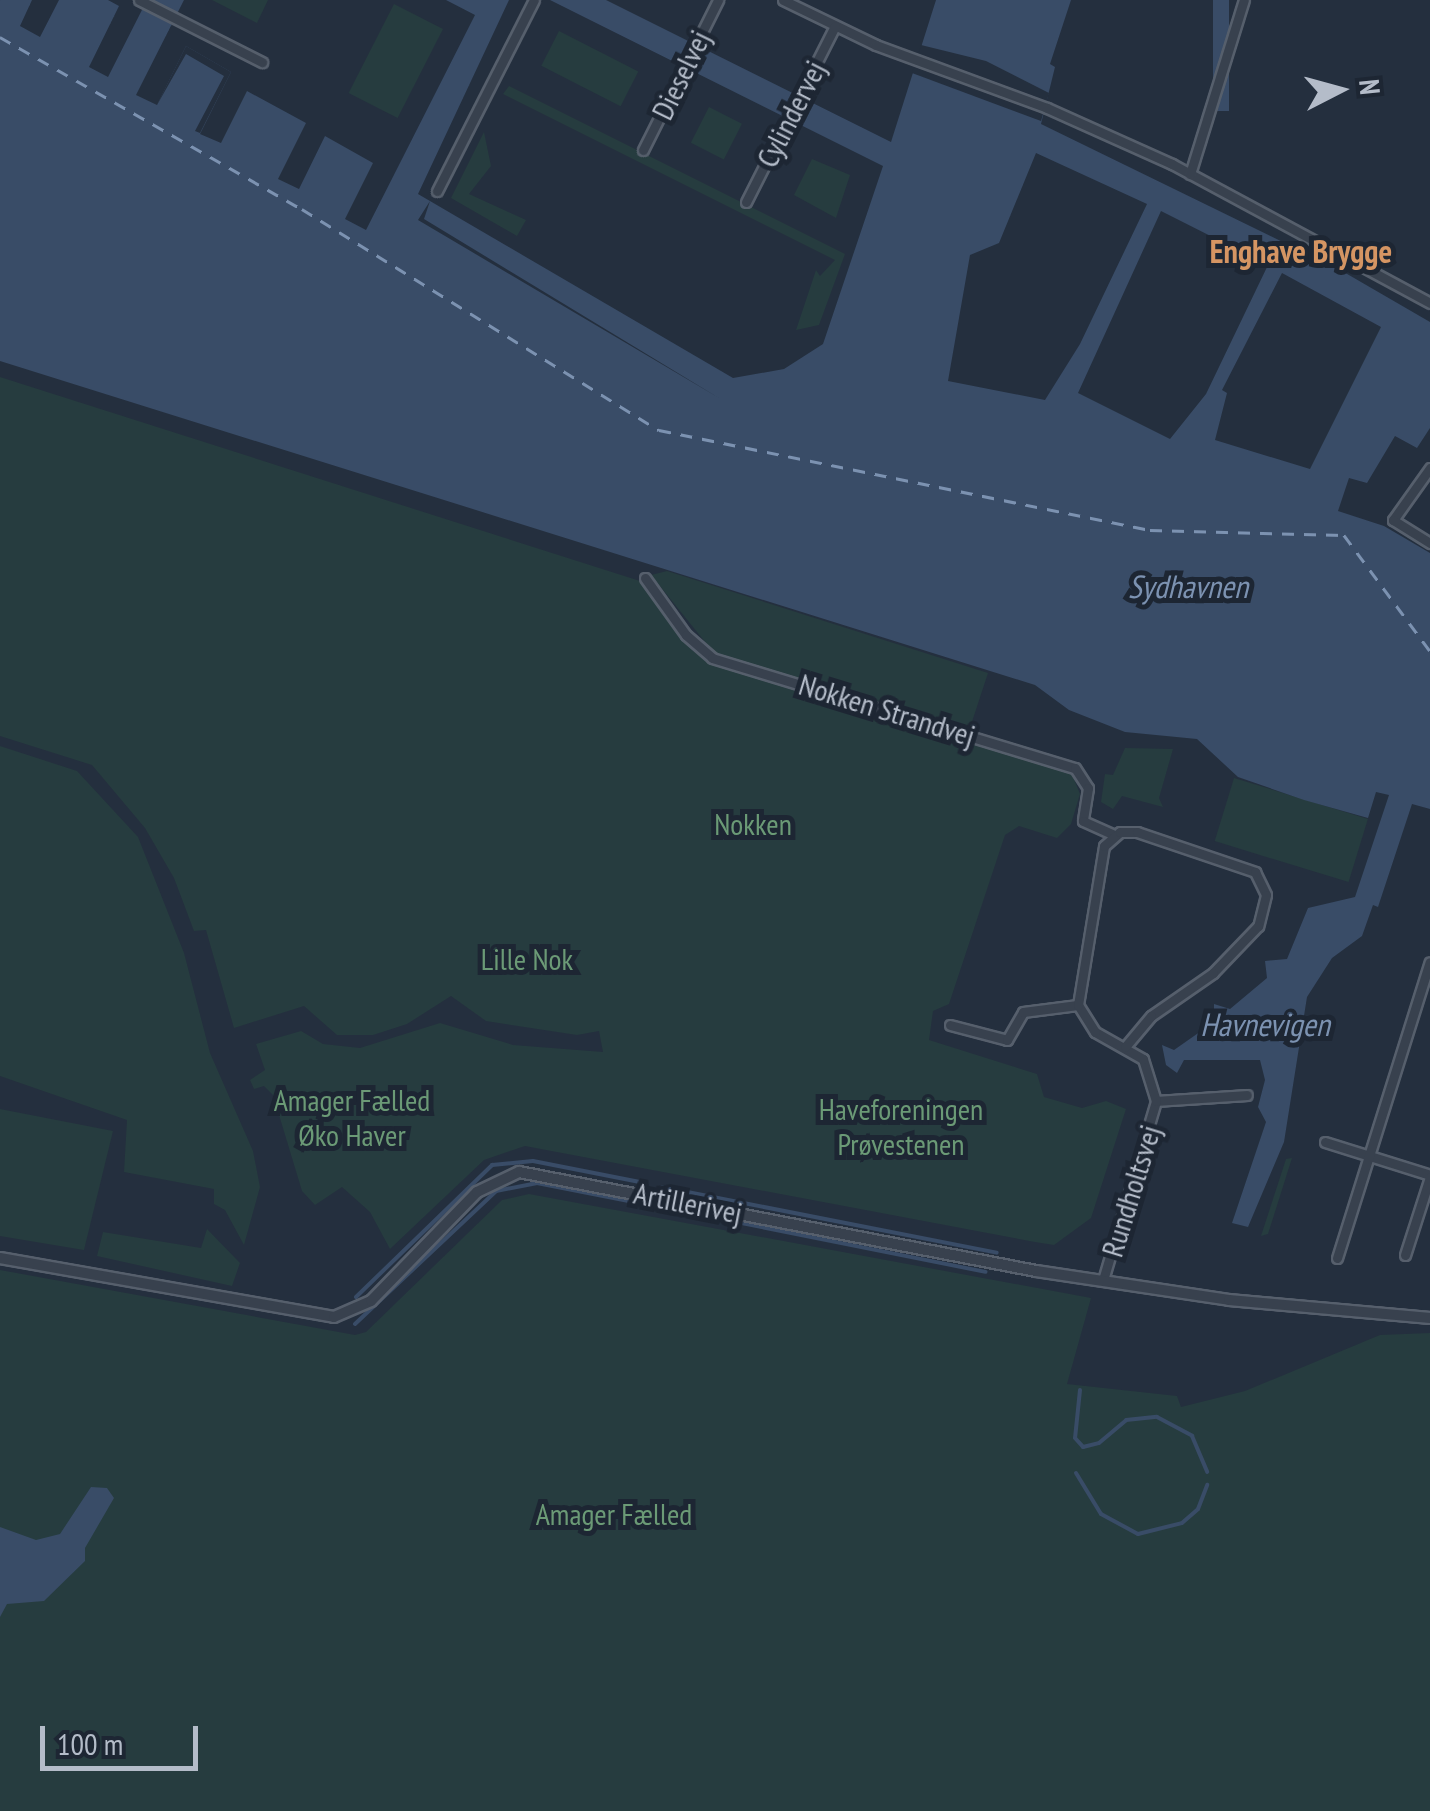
<!DOCTYPE html>
<html>
<head>
<meta charset="utf-8">
<style>
	body { margin:0 }
	#map { position:relative; width:1430px; height:1811px; overflow:hidden; background:#242f3e; font-family:"PT Sans Narrow",sans-serif }
	div>[style] { position:absolute }
	[style*='--x'] { left:calc(var(--x)*1px); top:calc(var(--y)*1px); width:calc(var(--w)*1px); rotate:calc(var(--a)*1deg) }
	.green>* { inset:0; background:#263c3f; transform-origin:0 0 }
	.water>* { inset:0; background:#394c67; transform-origin:0 0 }
	.pier>* { inset:0; background:#242f3e }
	.stream>* { height:4px; margin:-2px; padding:0 2px; transform-origin:2px; border-radius:2px; background:#394c67 }
	.ferry>* { height:2.5px; margin-top:-1.25px; transform-origin:0; background:repeating-linear-gradient(90deg,#7c92b1 0 12px,transparent 0 22px) }
	.roads { filter:drop-shadow(2px 0 #565f6c) drop-shadow(-2px 0 #565f6c) drop-shadow(0 2px #565f6c) drop-shadow(0 -2px #565f6c) }
	.minor>* { height:9px; margin:-4.5px; padding:0 4.5px; transform-origin:4.5px; border-radius:4.5px; background:#38414e }
	.tertiary>* { height:10px; margin:-5px; padding:0 5px; transform-origin:5px; border-radius:5px; background:#38414e }
	span { translate:-50% -50%; white-space:nowrap; text-align:center; line-height:1.15; -webkit-text-stroke:10px #1d2633; paint-order:stroke }
	.street-label { font-size:30px; color:#b4bcc9 }
	.park-label { font-size:30px; color:#6b9a76 }
	.neighbourhood-label { font-size:32px; color:#d59563; font-weight:700 }
	.water-label { font-size:32px; color:#7c92b1; font-style:italic }
	.north { position:absolute; left:1290px; top:40px; width:100px; height:100px; -webkit-text-stroke:8px #1d2633; paint-order:stroke; rotate:84deg; font-size:28px; font-weight:700; line-height:40px; text-align:center; color:#b4bcc9 }
	.north::after { content:''; display:block; margin:auto; width:35px; height:45px; background:#b4bcc9; clip-path:polygon(50% 0,100% 100%,50% 72%,0 100%) }
	.scale { position:absolute; left:40px; top:1726px; width:158px; height:45px; box-sizing:border-box; border:5px solid #b4bcc9; border-top:0; padding-left:12px; font-size:30px; line-height:35px; white-space:nowrap; color:#b4bcc9; -webkit-text-stroke:8px #1d2633; paint-order:stroke }
</style>
</head>
<body>
<div id="map">
	<div class="green">
		<i style="clip-path:polygon(212px 0,268px 0,257px 23px)"></i>
		<i style="left:394px;top:4px;width:55px;height:100px;rotate:27deg"></i>
		<i style="left:559px;top:31px;width:89px;height:39px;rotate:27deg"></i>
		<i style="clip-path:polygon(509px 86px,845px 254px,819px 325px,796px 330px,816px 270px,820px 276px,835px 260px,503px 94px)"></i>
		<i style="left:709px;top:107px;width:37px;height:40px;rotate:27deg"></i>
		<i style="clip-path:polygon(484px 132px,491px 166px,469px 194px,526px 220px,517px 236px,451px 198px)"></i>
		<i style="clip-path:polygon(812px 159px,850px 175px,836px 218px,794px 195px)"></i>
		<i style="clip-path:polygon(0 377px,640px 581px,693px 651px,722px 667px,1072px 774px,1080px 794px,1071px 824px,1057px 838px,1019px 826px,1005px 835px,949px 1004px,933px 1011px,929px 1040px,1037px 1074px,1044px 1097px,1082px 1108px,1106px 1101px,1126px 1109px,1091px 1218px,1054px 1245px,1035px 1242px,525px 1146px,484px 1160px,390px 1249px,370px 1212px,342px 1187px,315px 1205px,302px 1191px,273px 1095px,264px 1086px,254px 1089px,250px 1080px,265px 1070px,256px 1044px,301px 1031px,323px 1044px,360px 1048px,440px 1023px,513px 1045px,603px 1052px,599px 1031px,577px 1035px,486px 1021px,451px 996px,407px 1024px,373px 1035px,337px 1035px,304px 1006px,234px 1028px,206px 930px,194px 931px,174px 878px,145px 828px,92px 765px,0 736px)"></i>
		<i style="clip-path:polygon(667px 571px,988px 673px,969px 731px,714px 653px,651px 575px)"></i>
		<i style="clip-path:polygon(0 746px,77px 771px,138px 837px,184px 953px,210px 1053px,253px 1151px,260px 1187px,244px 1245px,225px 1210px,214px 1204px,214px 1189px,124px 1172px,127px 1120px,0 1076px)"></i>
		<i style="clip-path:polygon(1125px 748px,1173px 749px,1159px 798px,1163px 807px,1122px 796px,1113px 809px,1101px 802px,1105px 774px,1113px 775px)"></i>
		<i style="left:1234px;top:778px;width:140px;height:66px;rotate:17deg"></i>
		<i style="clip-path:polygon(0 1109px,113px 1131px,84px 1250px,0 1236px)"></i>
		<i style="clip-path:polygon(1292px 1158px,1268px 1234px,1261px 1236px,1286px 1159px)"></i>
		<i style="clip-path:polygon(529px 1194px,1091px 1298px,1067px 1384px,1177px 1396px,1181px 1407px,1245px 1391px,1380px 1335px,1430px 1333px,1430px 1811px,0 1811px,0 1270px,355px 1335px,366px 1332px,502px 1200px)"></i>
		<i style="clip-path:polygon(207px 1229px,240px 1263px,232px 1286px,97px 1256px,103px 1232px,201px 1248px)"></i>
	</div>
	<div class="water">
		<i style="clip-path:polygon(evenodd,0 0,32px 0,20px 26px,40px 37px,59px 0,108px 0,119px 6px,89px 67px,108px 77px,147px 0,184px 0,136px 95px,157px 105px,186px 46px,231px 72px,200px 134px,221px 143px,247px 91px,306px 123px,278px 179px,299px 189px,325px 136px,373px 163px,345px 219px,366px 230px,475px 15px,446px 0,509px 0,418px 194px,733px 378px,784px 369px,823px 344px,883px 166px,550px 0,606px 0,891px 142px,936px 0,1071px 0,1050px 64px,1055px 67px,1041px 124px,1342px 271px,1430px 322px,1430px 428px,1417px 448px,1395px 436px,1367px 483px,1349px 478px,1338px 511px,1384px 526px,1430px 553px,1430px 809px,1412px 804px,1378px 907px,1373px 905px,1362px 936px,1332px 958px,1307px 997px,1284px 1142px,1248px 1227px,1232px 1223px,1266px 1122px,1258px 1107px,1265px 1080px,1260px 1060px,1184px 1060px,1177px 1073px,1166px 1065px,1162px 1045px,1174px 1050px,1214px 1022px,1214px 1004px,1230px 1009px,1267px 978px,1265px 961px,1287px 959px,1308px 908px,1355px 897px,1389px 795px,1376px 792px,1368px 818px,1304px 800px,1238px 777px,1197px 739px,1125px 732px,1069px 710px,1035px 685px,0 361px,0 0,1036px 153px,1147px 204px,1080px 344px,1045px 400px,948px 381px,970px 255px,999px 243px,1036px 153px,0 0,1161px 211px,1268px 265px,1206px 394px,1170px 439px,1078px 393px,1161px 211px,0 0,1282px 273px,1381px 327px,1310px 469px,1215px 440px,1227px 393px,1222px 390px,1282px 273px)"></i>
		<i style="left:1213px;top:0;width:16px;height:111px"></i>
		<i style="clip-path:polygon(91px 1487px,107px 1488px,114px 1498px,85px 1548px,85px 1561px,44px 1601px,7px 1604px,0 1617px,0 1527px,36px 1540px,60px 1534px)"></i>
	</div>
	<div class="pier">
		<i style="clip-path:polygon(921px 45px,986px 61px,1049px 93px,1041px 121px,912px 73px)"></i>
		<i style="clip-path:polygon(186px 46px,231px 72px,200px 133px,195px 131px,224px 76px,186px 54px,157px 105px)"></i>
		<i style="clip-path:polygon(430px 201px,424px 219px,719px 398px,418px 220px)"></i>
	</div>
	<div class="stream">
		<i style="--x:662;--y:1187;--w:341;--a:11.1"></i>
		<i style="--x:656;--y:1206;--w:336;--a:11.3"></i>
		<i style="--x:356;--y:1297;--w:190;--a:-44.1"></i>
		<i style="--x:492;--y:1165;--w:41;--a:-5.6"></i>
		<i style="--x:533;--y:1161;--w:114;--a:11.1"></i>
		<i style="--x:355;--y:1324;--w:194;--a:-43.3"></i>
		<i style="--x:496;--y:1191;--w:42;--a:-11"></i>
		<i style="--x:537;--y:1183;--w:109;--a:11.1"></i>
		<i style="--x:1080;--y:1390;--w:48;--a:95.9"></i>
		<i style="--x:1075;--y:1438;--w:12;--a:48"></i>
		<i style="--x:1083;--y:1447;--w:16;--a:-14"></i>
		<i style="--x:1099;--y:1443;--w:35;--a:-40"></i>
		<i style="--x:1126;--y:1420;--w:31;--a:-6"></i>
		<i style="--x:1157;--y:1417;--w:40;--a:28"></i>
		<i style="--x:1192;--y:1436;--w:39;--a:67"></i>
		<i style="--x:1076;--y:1473;--w:48;--a:58.6"></i>
		<i style="--x:1101;--y:1514;--w:42;--a:28.4"></i>
		<i style="--x:1138;--y:1534;--w:45;--a:-14"></i>
		<i style="--x:1182;--y:1523;--w:21;--a:-41"></i>
		<i style="--x:1198;--y:1509;--w:26;--a:-69"></i>
	</div>
	<div class="ferry">
		<i style="--x:0;--y:37;--w:348;--a:29.7"></i>
		<i style="--x:302;--y:209;--w:420;--a:31.8"></i>
		<i style="--x:659;--y:430;--w:501;--a:11.51"></i>
		<i style="--x:1150;--y:530;--w:194;--a:1.5"></i>
		<i style="--x:1344;--y:535;--w:144;--a:53.4"></i>
	</div>
	<div class="roads">
		<div class="minor">
			<i style="--x:139;--y:0;--w:138;--a:26.8"></i>
			<i style="--x:783;--y:0;--w:103;--a:25.8"></i>
			<i style="--x:876;--y:45;--w:182;--a:20.2"></i>
			<i style="--x:1047;--y:108;--w:137;--a:24.1"></i>
			<i style="--x:1172;--y:164;--w:293;--a:28.3"></i>
			<i style="--x:643;--y:150;--w:168;--a:-63.4"></i>
			<i style="--x:1190;--y:174;--w:182;--a:-72.8"></i>
			<i style="--x:437;--y:191;--w:214;--a:-63.1"></i>
			<i style="--x:746;--y:202;--w:197;--a:-63.2"></i>
			<i style="--x:1430;--y:468;--w:64;--a:125.4"></i>
			<i style="--x:1393;--y:520;--w:44;--a:31.9"></i>
			<i style="--x:645;--y:578;--w:70;--a:54.3"></i>
			<i style="--x:686;--y:635;--w:35;--a:41"></i>
			<i style="--x:712;--y:658;--w:379;--a:16.9"></i>
			<i style="--x:1075;--y:768;--w:24;--a:57"></i>
			<i style="--x:1088;--y:788;--w:33;--a:99"></i>
			<i style="--x:1083;--y:821;--w:34;--a:24"></i>
			<i style="--x:950;--y:1025;--w:59;--a:14.7"></i>
			<i style="--x:1007;--y:1040;--w:32;--a:-60"></i>
			<i style="--x:1023;--y:1012;--w:55;--a:-7.3"></i>
			<i style="--x:1156;--y:1101;--w:91;--a:-3.8"></i>
			<i style="--x:1325;--y:1142;--w:110;--a:17.4"></i>
			<i style="--x:1405;--y:1255;--w:82;--a:-72.2"></i>
			<i style="--x:1337;--y:1258;--w:310;--a:-72.6"></i>
			<i style="--x:1103;--y:1280;--w:187;--a:-73.5"></i>
			<i style="--x:1156;--y:1101;--w:44;--a:-107.2"></i>
			<i style="--x:1143;--y:1059;--w:55;--a:-150.6"></i>
			<i style="--x:1095;--y:1032;--w:32;--a:-122"></i>
			<i style="--x:1078;--y:1005;--w:161;--a:-80.7"></i>
			<i style="--x:1104;--y:846;--w:21;--a:-41"></i>
			<i style="--x:1120;--y:832;--w:17;--a:0"></i>
			<i style="--x:1137;--y:832;--w:125;--a:18.7"></i>
			<i style="--x:1255;--y:872;--w:25;--a:64"></i>
			<i style="--x:1266;--y:895;--w:32;--a:104"></i>
			<i style="--x:1258;--y:926;--w:65;--a:133.8"></i>
			<i style="--x:1213;--y:973;--w:75;--a:145.3"></i>
			<i style="--x:1151;--y:1016;--w:40;--a:130"></i>
		</div>
		<div class="tertiary">
			<i style="--x:0;--y:1258;--w:339;--a:10"></i>
			<i style="--x:334;--y:1317;--w:40;--a:-23.4"></i>
			<i style="--x:371;--y:1301;--w:152;--a:-45.8"></i>
			<i style="--x:477;--y:1192;--w:47;--a:-25.5"></i>
			<i style="--x:519;--y:1172;--w:526;--a:10.84"></i>
			<i style="--x:1036;--y:1271;--w:195;--a:8.5"></i>
			<i style="--x:1229;--y:1300;--w:202;--a:5.1"></i>
		</div>
	</div>
	<div class="street-label">
		<span style="left:681px;top:75px;rotate:-64deg">Dieselvej</span>
		<span style="left:791px;top:114px;rotate:-63deg">Cylindervej</span>
		<span style="left:887px;top:710px;rotate:17deg">Nokken Strandvej</span>
		<span style="left:1131px;top:1191px;rotate:-73deg">Rundholtsvej</span>
		<span style="left:688px;top:1203px;rotate:11deg">Artillerivej</span>
	</div>
	<div class="park-label">
		<span style="left:753px;top:824px">Nokken</span>
		<span style="left:527px;top:959px">Lille Nok</span>
		<span style="left:352px;top:1117px">Amager Fælled<br>Øko Haver</span>
		<span style="left:901px;top:1126px">Haveforeningen<br>Prøvestenen</span>
		<span style="left:614px;top:1514px">Amager Fælled</span>
	</div>
	<div class="neighbourhood-label">
		<span style="left:1301px;top:251px">Enghave Brygge</span>
	</div>
	<div class="water-label">
		<span style="left:1188px;top:586px">Sydhavnen</span>
		<span style="left:1265px;top:1024px">Havnevigen</span>
	</div>
	<div class="north">N</div>
	<div class="scale">100 m</div>
</div>
</body>
</html>
